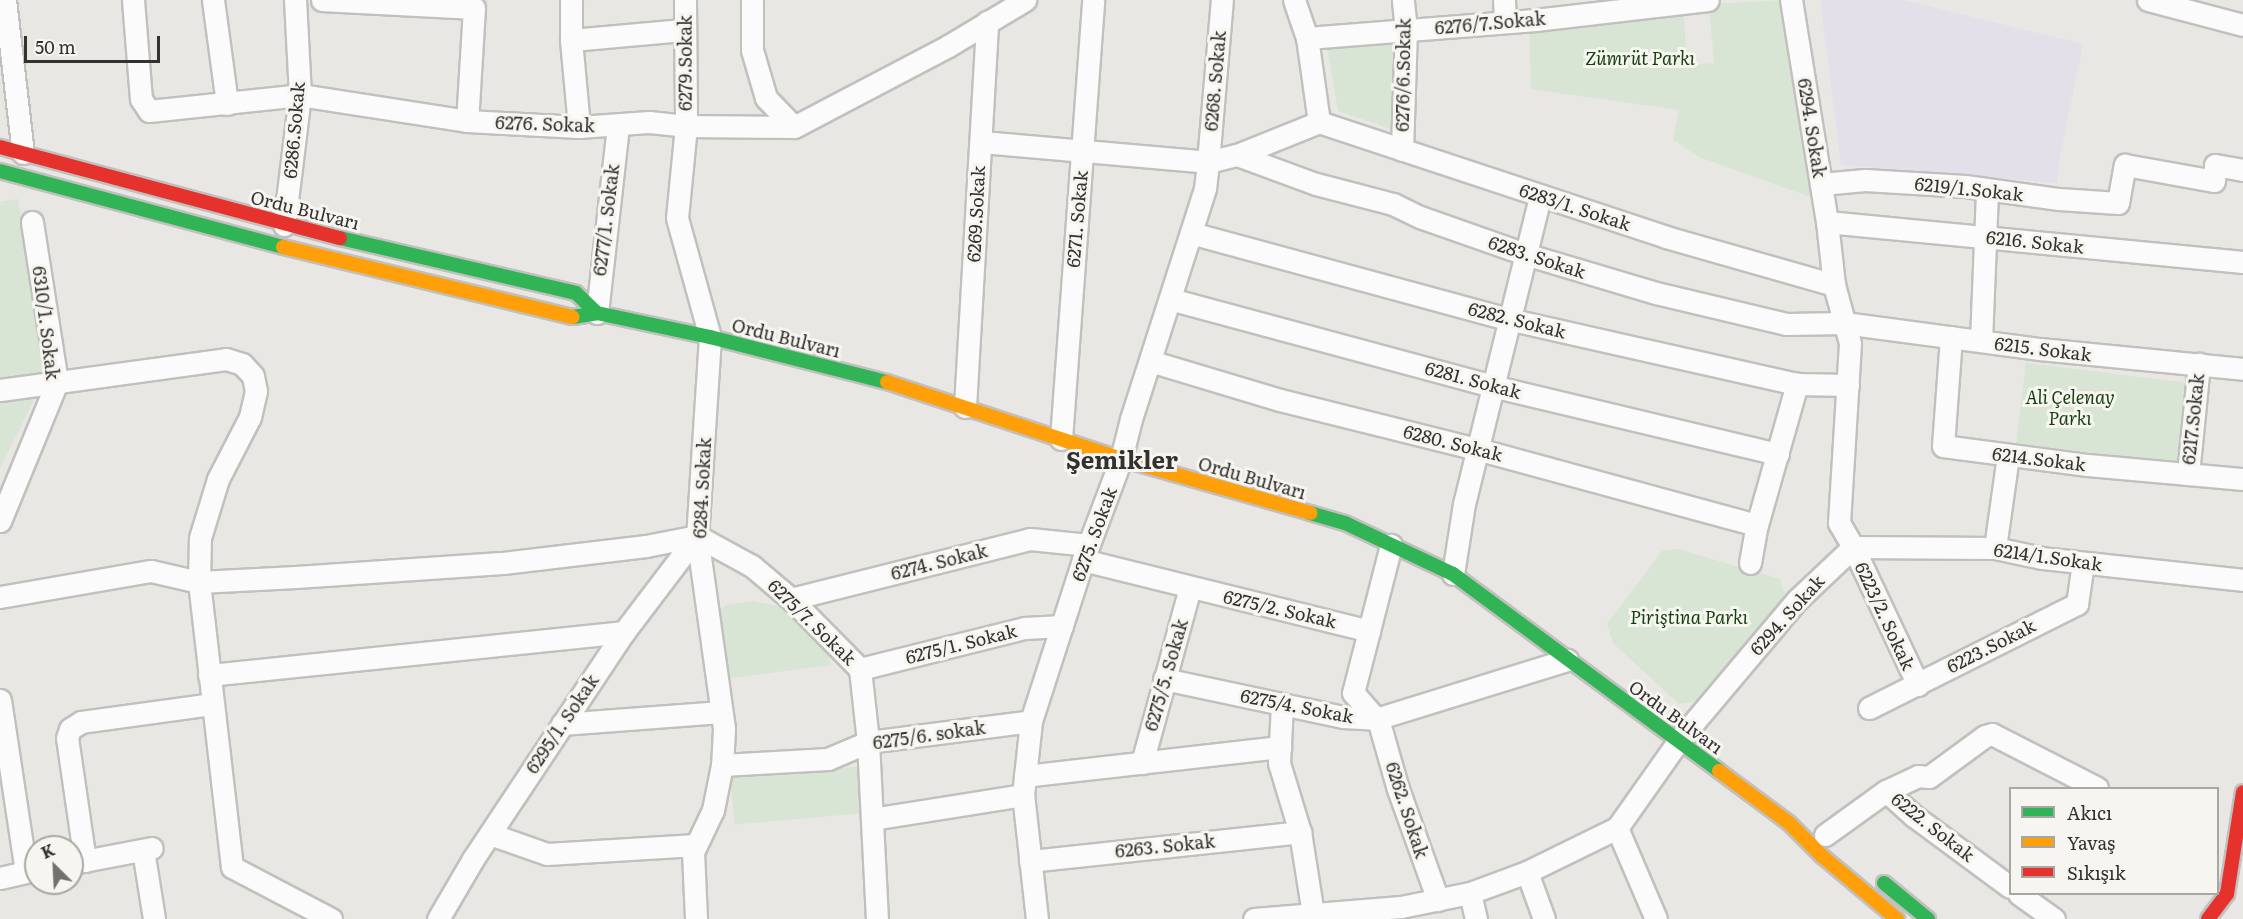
<!DOCTYPE html>
<html>
<head>
<meta charset="utf-8">
<style>
	body { margin:0 }
	#map { position:relative; width:2243px; height:919px; overflow:hidden; background:#e8e7e3; font-family:Literata,serif }
	div>[style] { position:absolute }
	[style*='--x'] { left:calc(var(--x)*1px); top:calc(var(--y)*1px); width:calc(var(--w)*1px); rotate:calc(var(--a)*1deg) }
	.education>* { inset:0; background:#e4e0ea }
	.green>* { inset:0; background:#d8e4d4; transform-origin:0 0 }
	.roads { filter:drop-shadow(2px 0 #c1c0be) drop-shadow(-2px 0 #c1c0be) drop-shadow(0 2px #c1c0be) drop-shadow(0 -2px #c1c0be) }
	.street>* { height:21px; margin:-10.5px; padding:0 10.5px; transform-origin:10.5px; border-radius:10.5px; background:#fcfbfb }
	.fast>* { height:14px; margin:-7px; padding:0 7px; transform-origin:7px; border-radius:7px; background:#30b455 }
	.slow>* { height:14px; margin:-7px; padding:0 7px; transform-origin:7px; border-radius:7px; background:#ff9f0a }
	.jam>* { height:14px; margin:-7px; padding:0 7px; transform-origin:7px; border-radius:7px; background:#e5322d }
	span { translate:-50% -50%; white-space:nowrap; text-align:center; line-height:1.15; -webkit-text-stroke:6px #f6f5ef; paint-order:stroke }
	.street-label { font-size:18px; color:#333230 }
	.park-label { font-size:18px; color:#153f0f; font-style:italic }
	.district-label { font-size:24px; color:#333230; font-weight:700 }
	.legend { position:absolute; left:2009px; top:787px; width:210px; height:108px; box-sizing:border-box; background:#f6f5ef; border:2px solid #a8a7a3; margin:0; padding:8px 10px; list-style:none; font-size:18px; color:#333230 }
	.legend li { display:flex; align-items:center; gap:12px; height:30px }
	.legend b { width:30px; border:2px solid #a8a7a3 }
	.north { position:absolute; left:24px; top:835px; width:60px; height:60px; box-sizing:border-box; background:#f6f5ef; border:2px solid #a8a7a3; border-radius:50%; rotate:336deg; font-size:16px; font-weight:700; line-height:24px; text-align:center; color:#333230 }
	.north::after { content:''; display:block; margin:auto; width:21px; height:27px; background:#72716f; clip-path:polygon(50% 0,100% 100%,50% 72%,0 100%) }
	.scale { position:absolute; left:24px; top:36px; width:136px; height:27px; box-sizing:border-box; border:3px solid #333230; border-top:0; padding-left:8px; font-size:18px; line-height:21px; white-space:nowrap; color:#333230; -webkit-text-stroke:4px #f6f5ef; paint-order:stroke }
</style>
</head>
<body>
<div id="map">
	<div class="education">
		<i style="clip-path:polygon(1820px 0,1904px 0,2083px 44px,2060px 156px,2057px 183px,1841px 165px)"></i>
	</div>
	<div class="green">
		<i style="clip-path:polygon(1785px 0,1819px 200px,1699px 157px,1673px 140px,1679px 110px,1531px 89px,1529px 24px,1683px 6px,1687px 65px,1714px 63px,1709px 4px)"></i>
		<i style="clip-path:polygon(1396px 36px,1397px 131px,1338px 111px,1326px 42px)"></i>
		<i style="clip-path:polygon(18px 199px,48px 378px,0 383px,0 202px)"></i>
		<i style="left:2026px;top:363px;width:166px;height:81px;rotate:7deg"></i>
		<i style="clip-path:polygon(35px 398px,0 468px,0 402px)"></i>
		<i style="clip-path:polygon(1678px 549px,1780px 579px,1785px 596px,1698px 701px,1679px 704px,1613px 643px,1607px 624px,1662px 551px)"></i>
		<i style="clip-path:polygon(753px 601px,787px 608px,825px 644px,831px 665px,724px 679px,715px 612px,727px 605px)"></i>
		<i style="left:864px;top:766px;width:47px;height:134px;rotate:85deg"></i>
	</div>
	<div class="roads">
		<div class="street">
			<i style="--x:5;--y:0;--w:154;--a:83.3"></i>
			<i style="--x:133;--y:0;--w:99;--a:85.4"></i>
			<i style="--x:141;--y:99;--w:14;--a:56"></i>
			<i style="--x:149;--y:111;--w:152;--a:-6"></i>
			<i style="--x:300;--y:95;--w:169;--a:8.8"></i>
			<i style="--x:467;--y:121;--w:112;--a:3.1"></i>
			<i style="--x:579;--y:127;--w:70;--a:-4.1"></i>
			<i style="--x:649;--y:122;--w:37;--a:6"></i>
			<i style="--x:686;--y:126;--w:108;--a:0.5"></i>
			<i style="--x:794;--y:127;--w:174;--a:-27.7"></i>
			<i style="--x:948;--y:46;--w:90;--a:-30.9"></i>
			<i style="--x:213;--y:0;--w:105;--a:82.3"></i>
			<i style="--x:322;--y:0;--w:152;--a:3"></i>
			<i style="--x:474;--y:8;--w:113;--a:93.5"></i>
			<i style="--x:571;--y:0;--w:40;--a:90"></i>
			<i style="--x:571;--y:40;--w:87;--a:84.7"></i>
			<i style="--x:685;--y:0;--w:126;--a:89.5"></i>
			<i style="--x:686;--y:126;--w:92;--a:95.6"></i>
			<i style="--x:677;--y:218;--w:123;--a:74.5"></i>
			<i style="--x:710;--y:337;--w:199;--a:93.7"></i>
			<i style="--x:697;--y:536;--w:195;--a:82"></i>
			<i style="--x:724;--y:729;--w:36;--a:93"></i>
			<i style="--x:722;--y:765;--w:46;--a:101.3"></i>
			<i style="--x:713;--y:810;--w:47;--a:115.5"></i>
			<i style="--x:693;--y:852;--w:67;--a:87.4"></i>
			<i style="--x:752;--y:0;--w:50;--a:90"></i>
			<i style="--x:752;--y:50;--w:50;--a:73.7"></i>
			<i style="--x:766;--y:98;--w:40;--a:46"></i>
			<i style="--x:1504;--y:0;--w:22;--a:87"></i>
			<i style="--x:2148;--y:0;--w:98;--a:14.7"></i>
			<i style="--x:1307;--y:38;--w:229;--a:-4.5"></i>
			<i style="--x:1535;--y:20;--w:174;--a:-6.6"></i>
			<i style="--x:571;--y:40;--w:113;--a:-5.1"></i>
			<i style="--x:1319;--y:122;--w:366;--a:18.3"></i>
			<i style="--x:1666;--y:237;--w:175;--a:15.9"></i>
			<i style="--x:981;--y:142;--w:228;--a:5"></i>
			<i style="--x:1208;--y:162;--w:163;--a:-85.1"></i>
			<i style="--x:1402;--y:150;--w:120;--a:-88.1"></i>
			<i style="--x:1406;--y:30;--w:30;--a:-96"></i>
			<i style="--x:1237;--y:155;--w:84;--a:20.2"></i>
			<i style="--x:1316;--y:184;--w:80;--a:14.6"></i>
			<i style="--x:1393;--y:204;--w:30;--a:26"></i>
			<i style="--x:1420;--y:217;--w:111;--a:19.4"></i>
			<i style="--x:1525;--y:254;--w:137;--a:16.6"></i>
			<i style="--x:1656;--y:293;--w:134;--a:13.4"></i>
			<i style="--x:1786;--y:324;--w:58;--a:-1"></i>
			<i style="--x:1844;--y:323;--w:198;--a:7.6"></i>
			<i style="--x:2040;--y:349;--w:204;--a:5.6"></i>
			<i style="--x:1821;--y:184;--w:44;--a:-5.2"></i>
			<i style="--x:1865;--y:180;--w:100;--a:3.4"></i>
			<i style="--x:1965;--y:186;--w:95;--a:7.9"></i>
			<i style="--x:2059;--y:199;--w:59;--a:3.9"></i>
			<i style="--x:2118;--y:203;--w:39;--a:-80"></i>
			<i style="--x:2125;--y:165;--w:90;--a:10.2"></i>
			<i style="--x:2214;--y:181;--w:16;--a:-86"></i>
			<i style="--x:2215;--y:165;--w:28;--a:10"></i>
			<i style="--x:1827;--y:222;--w:418;--a:5.5"></i>
			<i style="--x:284;--y:225;--w:131;--a:-83"></i>
			<i style="--x:300;--y:95;--w:95;--a:-93"></i>
			<i style="--x:1191;--y:233;--w:328;--a:15.2"></i>
			<i style="--x:1508;--y:319;--w:296;--a:12.7"></i>
			<i style="--x:1797;--y:384;--w:51;--a:1.1"></i>
			<i style="--x:1170;--y:299;--w:334;--a:15.1"></i>
			<i style="--x:1492;--y:386;--w:294;--a:13.4"></i>
			<i style="--x:597;--y:313;--w:188;--a:-83.6"></i>
			<i style="--x:1951;--y:337;--w:109;--a:94.2"></i>
			<i style="--x:1943;--y:446;--w:146;--a:7.5"></i>
			<i style="--x:2088;--y:465;--w:156;--a:5.2"></i>
			<i style="--x:1981;--y:341;--w:152;--a:-87.7"></i>
			<i style="--x:1150;--y:361;--w:136;--a:16.7"></i>
			<i style="--x:1280;--y:400;--w:203;--a:14"></i>
			<i style="--x:1477;--y:449;--w:290;--a:15.2"></i>
			<i style="--x:0;--y:390;--w:228;--a:-7.8"></i>
			<i style="--x:226;--y:359;--w:17;--a:17"></i>
			<i style="--x:242;--y:364;--w:16;--a:47"></i>
			<i style="--x:253;--y:376;--w:15;--a:79"></i>
			<i style="--x:256;--y:391;--w:27;--a:103"></i>
			<i style="--x:250;--y:417;--w:70;--a:117.3"></i>
			<i style="--x:218;--y:479;--w:62;--a:107"></i>
			<i style="--x:200;--y:538;--w:44;--a:91.3"></i>
			<i style="--x:199;--y:582;--w:287;--a:83.4"></i>
			<i style="--x:232;--y:867;--w:112;--a:27.7"></i>
			<i style="--x:965;--y:407;--w:386;--a:-86.7"></i>
			<i style="--x:1061;--y:439;--w:440;--a:-85.8"></i>
			<i style="--x:2188;--y:474;--w:111;--a:-84.3"></i>
			<i style="--x:0;--y:521;--w:150;--a:-67.7"></i>
			<i style="--x:57;--y:382;--w:162;--a:-98.9"></i>
			<i style="--x:697;--y:536;--w:63;--a:28.6"></i>
			<i style="--x:752;--y:566;--w:51;--a:40.2"></i>
			<i style="--x:791;--y:599;--w:98;--a:45.4"></i>
			<i style="--x:860;--y:669;--w:73;--a:83.7"></i>
			<i style="--x:868;--y:742;--w:177;--a:87.1"></i>
			<i style="--x:1995;--y:548;--w:94;--a:-82"></i>
			<i style="--x:1083;--y:560;--w:295;--a:13.9"></i>
			<i style="--x:1750;--y:563;--w:39;--a:-80"></i>
			<i style="--x:1757;--y:525;--w:147;--a:-74.2"></i>
			<i style="--x:1453;--y:574;--w:71;--a:-81.1"></i>
			<i style="--x:1464;--y:504;--w:317;--a:-76.1"></i>
			<i style="--x:0;--y:597;--w:153;--a:-9.8"></i>
			<i style="--x:151;--y:571;--w:49;--a:12.9"></i>
			<i style="--x:199;--y:582;--w:97;--a:-3"></i>
			<i style="--x:296;--y:577;--w:207;--a:-3.9"></i>
			<i style="--x:503;--y:563;--w:144;--a:-6.8"></i>
			<i style="--x:646;--y:546;--w:52;--a:-11.1"></i>
			<i style="--x:791;--y:599;--w:246;--a:-14.1"></i>
			<i style="--x:1030;--y:539;--w:59;--a:5.8"></i>
			<i style="--x:860;--y:669;--w:170;--a:-14"></i>
			<i style="--x:1025;--y:628;--w:37;--a:-3"></i>
			<i style="--x:209;--y:675;--w:417;--a:-5.9"></i>
			<i style="--x:1164;--y:679;--w:183;--a:12"></i>
			<i style="--x:1343;--y:717;--w:33;--a:3"></i>
			<i style="--x:1376;--y:719;--w:200;--a:-17.2"></i>
			<i style="--x:1918;--y:685;--w:153;--a:-115.2"></i>
			<i style="--x:1853;--y:547;--w:142;--a:0.4"></i>
			<i style="--x:1995;--y:548;--w:48;--a:12"></i>
			<i style="--x:2042;--y:558;--w:202;--a:6.2"></i>
			<i style="--x:0;--y:700;--w:173;--a:81.4"></i>
			<i style="--x:1282;--y:704;--w:59;--a:92.9"></i>
			<i style="--x:1279;--y:763;--w:72;--a:73.1"></i>
			<i style="--x:1300;--y:832;--w:83;--a:81"></i>
			<i style="--x:1869;--y:708;--w:233;--a:-26.6"></i>
			<i style="--x:2077;--y:604;--w:41;--a:-81.7"></i>
			<i style="--x:1376;--y:719;--w:35;--a:-131"></i>
			<i style="--x:1353;--y:693;--w:153;--a:-75.6"></i>
			<i style="--x:1378;--y:719;--w:73;--a:74.1"></i>
			<i style="--x:1398;--y:789;--w:118;--a:70.2"></i>
			<i style="--x:562;--y:724;--w:159;--a:-4.3"></i>
			<i style="--x:1142;--y:763;--w:181;--a:-74.7"></i>
			<i style="--x:722;--y:765;--w:106;--a:-3.2"></i>
			<i style="--x:828;--y:759;--w:43;--a:-23"></i>
			<i style="--x:868;--y:742;--w:164;--a:-7.3"></i>
			<i style="--x:1025;--y:776;--w:257;--a:-6.5"></i>
			<i style="--x:1886;--y:791;--w:35;--a:-25"></i>
			<i style="--x:1918;--y:776;--w:11;--a:5"></i>
			<i style="--x:1929;--y:777;--w:69;--a:-36.2"></i>
			<i style="--x:1985;--y:736;--w:7;--a:-16"></i>
			<i style="--x:1992;--y:734;--w:118;--a:27.2"></i>
			<i style="--x:872;--y:819;--w:153;--a:-9"></i>
			<i style="--x:1617;--y:828;--w:99;--a:66.8"></i>
			<i style="--x:490;--y:834;--w:60;--a:19.3"></i>
			<i style="--x:547;--y:854;--w:149;--a:-3.5"></i>
			<i style="--x:1825;--y:835;--w:75;--a:-35.8"></i>
			<i style="--x:1886;--y:791;--w:38;--a:42"></i>
			<i style="--x:1914;--y:816;--w:119;--a:36.5"></i>
			<i style="--x:143;--y:850;--w:70;--a:80.9"></i>
			<i style="--x:85;--y:861;--w:124;--a:-98.3"></i>
			<i style="--x:67;--y:738;--w:9;--a:-72"></i>
			<i style="--x:70;--y:729;--w:13;--a:-32"></i>
			<i style="--x:81;--y:722;--w:132;--a:-7.8"></i>
			<i style="--x:1030;--y:861;--w:272;--a:-6.1"></i>
			<i style="--x:73;--y:863;--w:80;--a:-10.8"></i>
			<i style="--x:1527;--y:872;--w:50;--a:70.1"></i>
			<i style="--x:0;--y:878;--w:37;--a:-13"></i>
			<i style="--x:1470;--y:893;--w:27;--a:77"></i>
			<i style="--x:2019;--y:894;--w:43;--a:35.5"></i>
			<i style="--x:438;--y:919;--w:69;--a:-59.7"></i>
			<i style="--x:473;--y:859;--w:273;--a:-56.4"></i>
			<i style="--x:624;--y:632;--w:121;--a:-52.8"></i>
			<i style="--x:1037;--y:919;--w:125;--a:-96.4"></i>
			<i style="--x:1023;--y:795;--w:74;--a:-83.8"></i>
			<i style="--x:1031;--y:721;--w:169;--a:-72.1"></i>
			<i style="--x:1083;--y:560;--w:108;--a:-69.4"></i>
			<i style="--x:1121;--y:459;--w:41;--a:-76"></i>
			<i style="--x:1131;--y:419;--w:243;--a:-72.2"></i>
			<i style="--x:1205;--y:188;--w:26;--a:-83"></i>
			<i style="--x:1208;--y:162;--w:30;--a:-14"></i>
			<i style="--x:1237;--y:155;--w:88;--a:-21.9"></i>
			<i style="--x:1319;--y:122;--w:85;--a:-98.1"></i>
			<i style="--x:1307;--y:38;--w:40;--a:-108.9"></i>
			<i style="--x:1254;--y:919;--w:147;--a:-4.7"></i>
			<i style="--x:1401;--y:907;--w:70;--a:-11.5"></i>
			<i style="--x:1470;--y:893;--w:61;--a:-20.2"></i>
			<i style="--x:1527;--y:872;--w:100;--a:-26.1"></i>
			<i style="--x:1617;--y:828;--w:108;--a:-54.8"></i>
			<i style="--x:1679;--y:740;--w:183;--a:-49.9"></i>
			<i style="--x:1797;--y:600;--w:77;--a:-43.4"></i>
			<i style="--x:1853;--y:547;--w:28;--a:-120"></i>
			<i style="--x:1839;--y:523;--w:180;--a:-86.5"></i>
			<i style="--x:1850;--y:343;--w:60;--a:-105.4"></i>
			<i style="--x:1834;--y:285;--w:63;--a:-96.3"></i>
			<i style="--x:1827;--y:222;--w:225;--a:-99.2"></i>
		</div>
		<div class="fast">
			<i style="--x:0;--y:171;--w:293;--a:15"></i>
			<i style="--x:340;--y:238;--w:242;--a:13.1"></i>
			<i style="--x:576;--y:293;--w:29;--a:44"></i>
			<i style="--x:573;--y:317;--w:24;--a:-9"></i>
			<i style="--x:597;--y:313;--w:116;--a:12"></i>
			<i style="--x:710;--y:337;--w:183;--a:14.3"></i>
			<i style="--x:1310;--y:513;--w:36;--a:16"></i>
			<i style="--x:1345;--y:523;--w:119;--a:25.3"></i>
			<i style="--x:1453;--y:574;--w:331;--a:36.5"></i>
			<i style="--x:1884;--y:883;--w:57;--a:39.3"></i>
		</div>
		<div class="slow">
			<i style="--x:283;--y:247;--w:298;--a:13.6"></i>
			<i style="--x:887;--y:382;--w:246;--a:18.2"></i>
			<i style="--x:1121;--y:459;--w:197;--a:15.9"></i>
			<i style="--x:1719;--y:771;--w:87;--a:36.6"></i>
			<i style="--x:1789;--y:823;--w:47;--a:45"></i>
			<i style="--x:1822;--y:856;--w:98;--a:40"></i>
		</div>
		<div class="jam">
			<i style="--x:0;--y:147;--w:352;--a:15"></i>
			<i style="--x:2208;--y:919;--w:31;--a:-53"></i>
			<i style="--x:2227;--y:894;--w:103;--a:-81.1"></i>
		</div>
	</div>
	<div class="street-label">
		<span style="left:1490px;top:23px;rotate:-5deg">6276/7.Sokak</span>
		<span style="left:685px;top:63px;rotate:-90deg">6279.Sokak</span>
		<span style="left:1403px;top:75px;rotate:-89deg">6276/6.Sokak</span>
		<span style="left:1215px;top:81px;rotate:-85deg">6268. Sokak</span>
		<span style="left:545px;top:124px;rotate:2deg">6276. Sokak</span>
		<span style="left:1812px;top:128px;rotate:81deg">6294. Sokak</span>
		<span style="left:294px;top:130px;rotate:-85deg">6286.Sokak</span>
		<span style="left:1969px;top:189px;rotate:6deg">6219/1.Sokak</span>
		<span style="left:1575px;top:207px;rotate:18deg">6283/1. Sokak</span>
		<span style="left:305px;top:210px;rotate:14deg">Ordu Bulvarı</span>
		<span style="left:976px;top:214px;rotate:-87deg">6269.Sokak</span>
		<span style="left:1077px;top:219px;rotate:-85deg">6271. Sokak</span>
		<span style="left:606px;top:220px;rotate:-83deg">6277/1. Sokak</span>
		<span style="left:2035px;top:242px;rotate:6deg">6216. Sokak</span>
		<span style="left:1537px;top:257px;rotate:18deg">6283. Sokak</span>
		<span style="left:1517px;top:320px;rotate:14deg">6282. Sokak</span>
		<span style="left:46px;top:323px;rotate:83deg">6310/1. Sokak</span>
		<span style="left:786px;top:338px;rotate:14deg">Ordu Bulvarı</span>
		<span style="left:2043px;top:349px;rotate:7deg">6215. Sokak</span>
		<span style="left:1473px;top:380px;rotate:15deg">6281. Sokak</span>
		<span style="left:2193px;top:419px;rotate:-84deg">6217.Sokak</span>
		<span style="left:1453px;top:443px;rotate:14deg">6280. Sokak</span>
		<span style="left:2039px;top:459px;rotate:7deg">6214.Sokak</span>
		<span style="left:1252px;top:478px;rotate:16deg">Ordu Bulvarı</span>
		<span style="left:702px;top:488px;rotate:-87deg">6284. Sokak</span>
		<span style="left:1094px;top:534px;rotate:-70deg">6275. Sokak</span>
		<span style="left:2048px;top:557px;rotate:8deg">6214/1.Sokak</span>
		<span style="left:939px;top:562px;rotate:-14deg">6274. Sokak</span>
		<span style="left:1280px;top:609px;rotate:13deg">6275/2. Sokak</span>
		<span style="left:1787px;top:615px;rotate:-48deg">6294. Sokak</span>
		<span style="left:1885px;top:616px;rotate:65deg">6223/2. Sokak</span>
		<span style="left:812px;top:622px;rotate:44deg">6275/7. Sokak</span>
		<span style="left:961px;top:644px;rotate:-14deg">6275/1. Sokak</span>
		<span style="left:1991px;top:646px;rotate:-27deg">6223.Sokak</span>
		<span style="left:1166px;top:675px;rotate:-74deg">6275/5. Sokak</span>
		<span style="left:1297px;top:706px;rotate:11deg">6275/4. Sokak</span>
		<span style="left:1676px;top:717px;rotate:36deg">Ordu Bulvarı</span>
		<span style="left:562px;top:724px;rotate:-56deg">6295/1. Sokak</span>
		<span style="left:929px;top:735px;rotate:-8deg">6275/6. sokak</span>
		<span style="left:1407px;top:810px;rotate:72deg">6262. Sokak</span>
		<span style="left:1933px;top:827px;rotate:38deg">6222. Sokak</span>
		<span style="left:1165px;top:846px;rotate:-6deg">6263. Sokak</span>
	</div>
	<div class="park-label">
		<span style="left:1640px;top:58px">Zümrüt Parkı</span>
		<span style="left:2070px;top:408px">Ali Çelenay<br>Parkı</span>
		<span style="left:1689px;top:617px">Piriştina Parkı</span>
	</div>
	<div class="district-label">
		<span style="left:1122px;top:459px">Şemikler</span>
	</div>
	<ul class="legend">
	<li><b style="height:8px;background:#30b455"></b>Akıcı</li>
	<li><b style="height:8px;background:#ff9f0a"></b>Yavaş</li>
	<li><b style="height:8px;background:#e5322d"></b>Sıkışık</li>
	</ul>
	<div class="north">K</div>
	<div class="scale">50 m</div>
</div>
</body>
</html>
